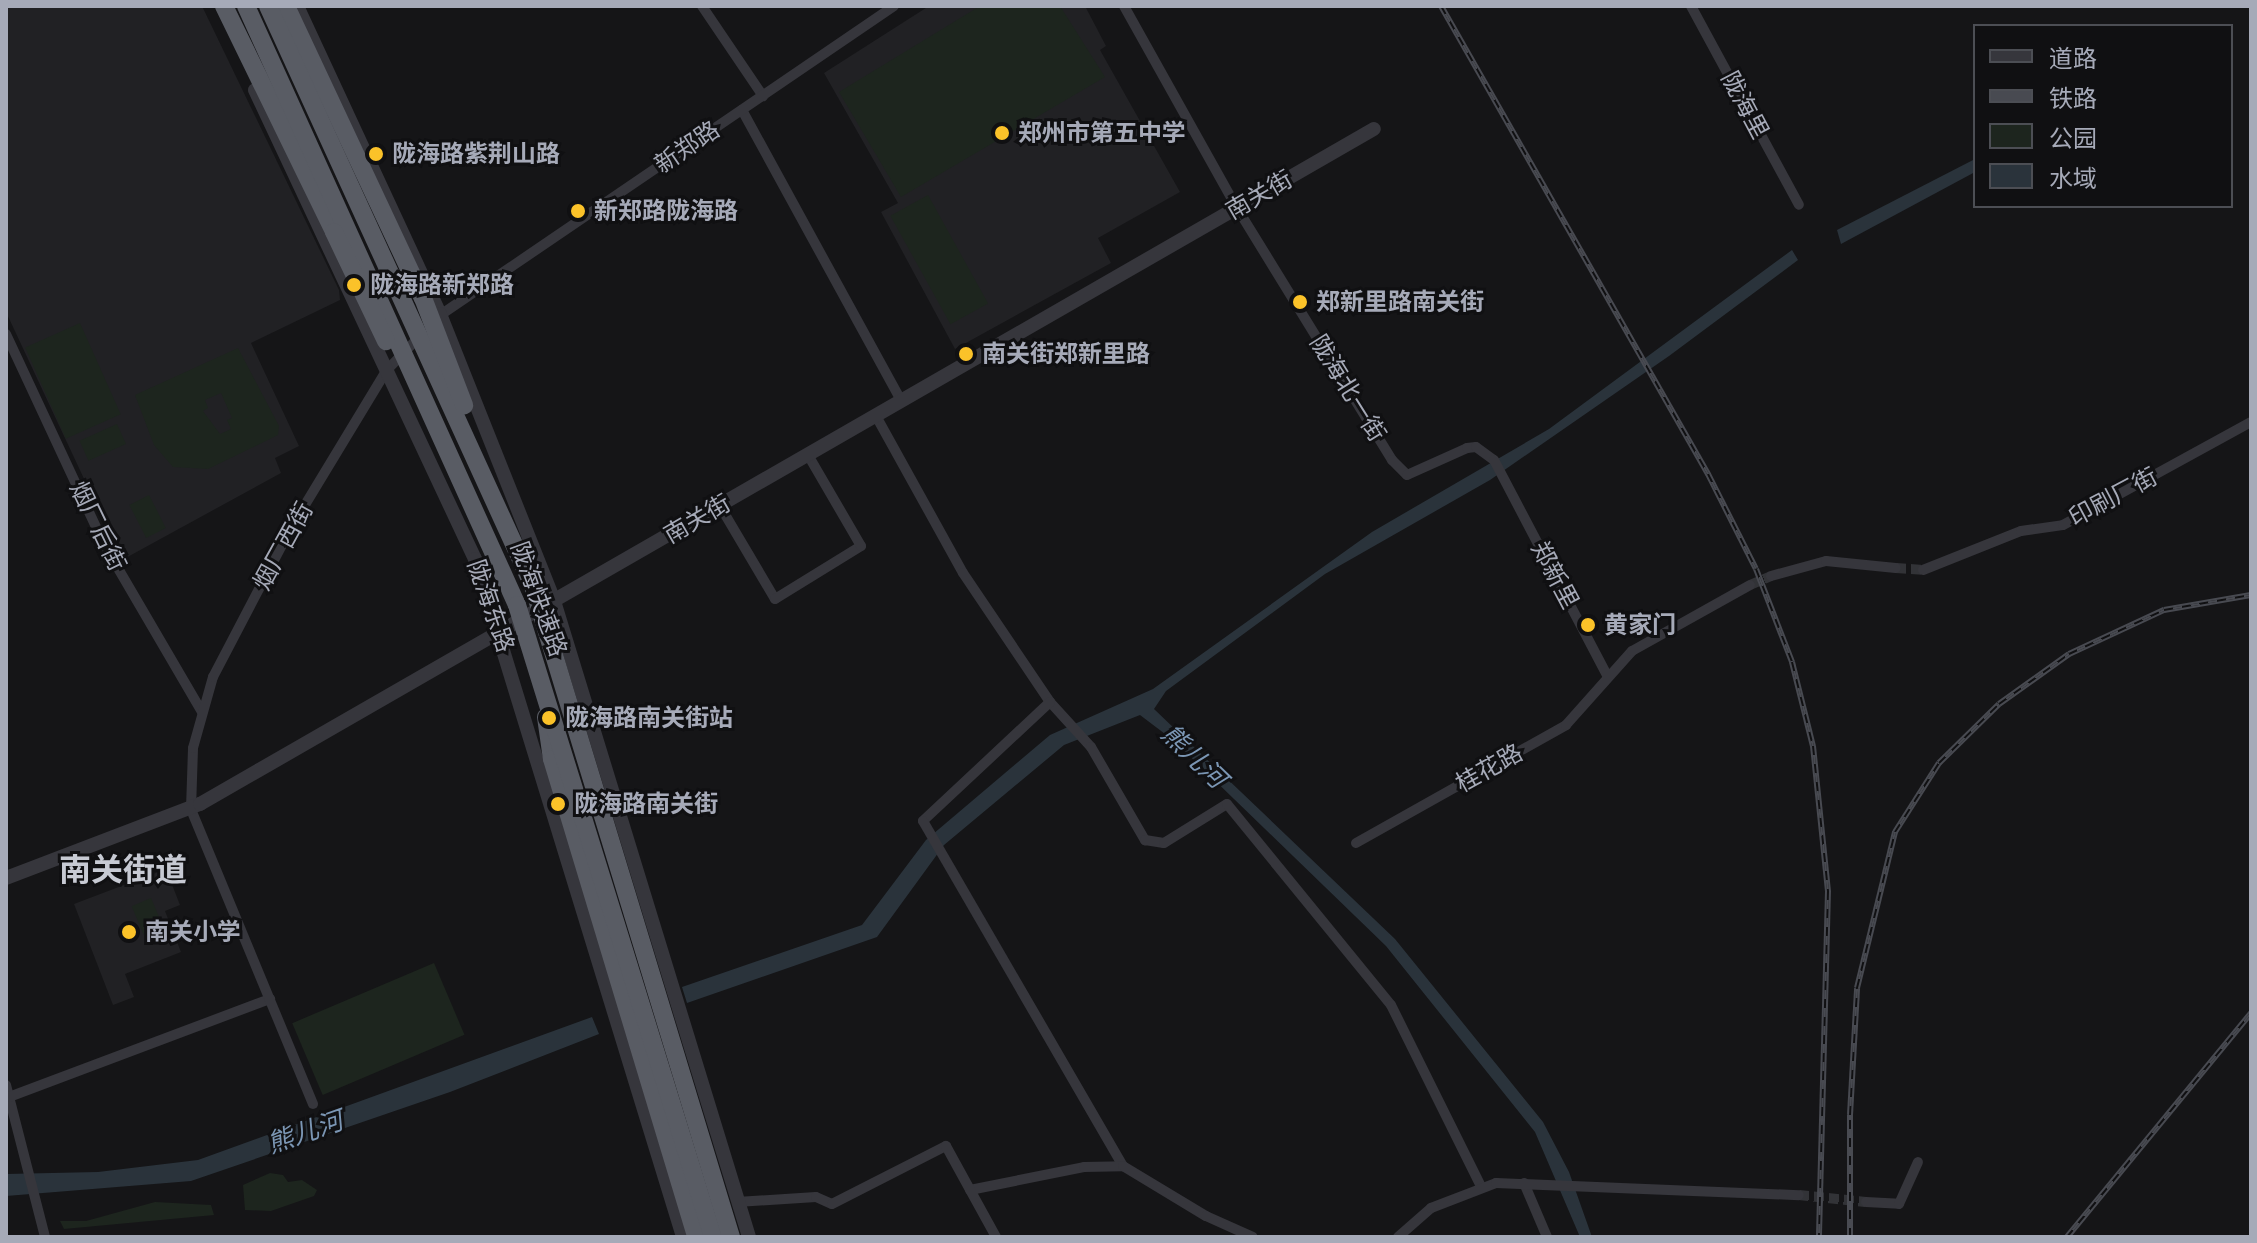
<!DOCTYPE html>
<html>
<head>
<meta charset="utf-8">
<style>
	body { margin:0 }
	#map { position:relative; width:2257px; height:1243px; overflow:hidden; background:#151517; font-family:"Public Sans","Noto Sans SC",sans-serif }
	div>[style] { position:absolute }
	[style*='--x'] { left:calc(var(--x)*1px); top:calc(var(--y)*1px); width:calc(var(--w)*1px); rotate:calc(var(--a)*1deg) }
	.built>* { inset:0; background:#212124 }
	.green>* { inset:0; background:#1d251e; transform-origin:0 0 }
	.water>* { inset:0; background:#2a333b }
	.minor-tunnel>* { height:10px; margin-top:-5px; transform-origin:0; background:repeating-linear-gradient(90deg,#323337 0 10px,transparent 0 15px) }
	.minor>* { height:10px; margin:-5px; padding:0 5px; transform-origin:5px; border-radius:5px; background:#36363c }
	.tertiary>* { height:14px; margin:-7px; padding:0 7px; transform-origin:7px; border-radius:7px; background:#36363c }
	.trunk>* { height:18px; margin:-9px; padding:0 9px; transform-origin:9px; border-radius:9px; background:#595c64 }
	.rail>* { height:6px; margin-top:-3px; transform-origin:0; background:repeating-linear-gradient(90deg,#101012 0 9px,#484a51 0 18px); box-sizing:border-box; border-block:2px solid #484a51 }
	.trunk-bridge>* { height:18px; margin:-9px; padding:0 9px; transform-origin:9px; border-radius:9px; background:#595c64 }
	.dots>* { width:22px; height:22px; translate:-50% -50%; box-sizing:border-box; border:4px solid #101012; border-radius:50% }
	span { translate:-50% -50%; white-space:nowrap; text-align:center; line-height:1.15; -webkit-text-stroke:6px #101012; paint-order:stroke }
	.street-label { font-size:24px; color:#a6aab8 }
	.poi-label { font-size:24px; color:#a6aab8; font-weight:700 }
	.left { translate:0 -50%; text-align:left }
	.water-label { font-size:26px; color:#7b96b4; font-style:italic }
	.district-label { font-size:32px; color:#c7cad3; font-weight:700 }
	.frame { position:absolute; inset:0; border:8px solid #a6aab8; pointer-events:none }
	.legend { position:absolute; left:1973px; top:24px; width:260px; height:184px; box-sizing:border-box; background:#101012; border:2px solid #4c4e54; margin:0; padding:10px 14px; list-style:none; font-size:24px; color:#a6aab8 }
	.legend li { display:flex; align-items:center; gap:16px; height:40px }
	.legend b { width:40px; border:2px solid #4c4e54 }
</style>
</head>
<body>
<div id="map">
	<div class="built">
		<i style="clip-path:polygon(6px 6px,202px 6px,339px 290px,340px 300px,251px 343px,299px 446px,275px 458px,281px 473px,122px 560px,6px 312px)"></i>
		<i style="clip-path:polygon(929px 6px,1085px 6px,1106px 46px,1100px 50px,1180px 192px,1098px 238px,1111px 263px,955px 349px,881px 212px,898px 203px,824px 73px)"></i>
		<i style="clip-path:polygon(166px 869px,180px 905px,165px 911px,181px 952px,125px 974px,134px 997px,113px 1005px,74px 904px)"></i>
	</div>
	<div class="green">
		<i style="clip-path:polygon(980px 6px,1060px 6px,1105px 77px,901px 197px,839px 92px)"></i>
		<i style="left:928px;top:195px;width:124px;height:43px;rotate:61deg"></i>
		<i style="left:80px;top:323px;width:100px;height:60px;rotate:66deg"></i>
		<i style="clip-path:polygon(evenodd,238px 348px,279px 426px,278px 435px,208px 469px,173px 467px,154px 445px,135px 395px,238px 348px,221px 393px,232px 418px,227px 420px,231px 429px,220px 434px,203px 411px,208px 408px,205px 400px,221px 393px)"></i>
		<i style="left:117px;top:424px;width:22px;height:41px;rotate:66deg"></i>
		<i style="left:149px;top:495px;width:37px;height:22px;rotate:63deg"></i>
		<i style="left:151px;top:898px;width:41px;height:21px;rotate:67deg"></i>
		<i style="left:434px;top:963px;width:78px;height:154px;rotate:67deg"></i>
		<i style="clip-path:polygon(270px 1173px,283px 1175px,288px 1182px,302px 1180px,317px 1190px,314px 1196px,271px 1211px,245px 1210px,243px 1185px)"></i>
		<i style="clip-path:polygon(155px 1202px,211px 1205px,214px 1215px,64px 1229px,60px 1221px,86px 1221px)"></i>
	</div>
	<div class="water">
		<i style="clip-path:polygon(1975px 159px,1975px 172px,1841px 244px,1837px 230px)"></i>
		<i style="clip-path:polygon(1792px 250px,1798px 260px,1669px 356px,1490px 480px,1325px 574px,1166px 691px,1154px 709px,1395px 939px,1543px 1122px,1569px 1172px,1592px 1237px,1580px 1237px,1535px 1132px,1386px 946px,1173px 740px,1140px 715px,1064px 745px,944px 845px,877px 937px,687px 1003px,682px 987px,862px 925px,926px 840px,1050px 735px,1153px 689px,1372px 532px,1549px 429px)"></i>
		<i style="clip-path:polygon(592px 1017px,599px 1034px,450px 1092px,191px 1181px,6px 1196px,6px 1174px,98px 1172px,198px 1160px)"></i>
	</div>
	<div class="minor-tunnel">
		<i style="--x:1896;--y:568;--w:27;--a:4"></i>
		<i style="--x:1750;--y:585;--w:23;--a:-23"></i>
		<i style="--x:1799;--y:1195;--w:67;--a:6"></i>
	</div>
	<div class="minor">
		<i style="--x:702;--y:6;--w:109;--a:55.9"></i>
		<i style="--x:1124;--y:6;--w:231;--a:60.8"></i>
		<i style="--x:1237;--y:208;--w:296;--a:58.4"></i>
		<i style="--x:1392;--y:460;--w:21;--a:45"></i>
		<i style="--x:1407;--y:475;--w:66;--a:-24.2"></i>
		<i style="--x:1467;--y:448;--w:9;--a:-6"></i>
		<i style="--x:1476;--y:447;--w:22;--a:36"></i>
		<i style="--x:1494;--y:460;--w:243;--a:62.3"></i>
		<i style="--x:1691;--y:6;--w:226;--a:61.5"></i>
		<i style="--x:742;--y:110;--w:332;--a:61.3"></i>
		<i style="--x:436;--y:318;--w:554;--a:-34.26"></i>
		<i style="--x:6;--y:334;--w:234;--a:65"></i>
		<i style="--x:105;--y:546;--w:192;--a:59.7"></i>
		<i style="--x:876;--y:416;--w:179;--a:61"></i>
		<i style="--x:963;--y:573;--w:156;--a:56"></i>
		<i style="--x:1050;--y:702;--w:61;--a:47.7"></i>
		<i style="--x:1091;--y:747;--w:108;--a:59.9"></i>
		<i style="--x:1145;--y:840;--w:19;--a:9"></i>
		<i style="--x:1164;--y:843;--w:74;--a:-31.8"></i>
		<i style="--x:1227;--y:804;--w:259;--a:50.8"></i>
		<i style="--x:1391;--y:1005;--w:202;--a:63.6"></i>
		<i style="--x:720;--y:506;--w:108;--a:59.4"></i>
		<i style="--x:775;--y:599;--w:101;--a:-31.6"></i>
		<i style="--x:861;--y:546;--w:105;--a:-120.2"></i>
		<i style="--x:1923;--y:570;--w:105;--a:-21.7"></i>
		<i style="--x:2021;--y:531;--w:42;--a:-8.1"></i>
		<i style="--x:2063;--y:525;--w:214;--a:-28.7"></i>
		<i style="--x:1771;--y:576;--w:57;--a:-15.3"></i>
		<i style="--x:1826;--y:561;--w:70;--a:5.7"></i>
		<i style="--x:1050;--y:702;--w:174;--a:136.9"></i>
		<i style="--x:923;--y:821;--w:399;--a:59.9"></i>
		<i style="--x:1356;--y:843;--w:241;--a:-29.3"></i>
		<i style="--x:1566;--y:725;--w:99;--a:-48.3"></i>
		<i style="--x:1632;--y:651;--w:135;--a:-29.2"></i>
		<i style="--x:6;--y:1085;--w:157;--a:75.6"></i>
		<i style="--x:9;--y:1097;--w:279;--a:-20.6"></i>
		<i style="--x:313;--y:1104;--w:319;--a:-112.5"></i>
		<i style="--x:191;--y:809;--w:61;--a:-88.1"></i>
		<i style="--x:193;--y:748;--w:74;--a:-74.3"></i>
		<i style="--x:213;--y:677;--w:168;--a:-62.4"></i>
		<i style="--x:291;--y:528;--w:184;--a:-58.8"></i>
		<i style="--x:386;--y:371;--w:49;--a:-45.8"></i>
		<i style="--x:1524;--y:1183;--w:59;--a:66.9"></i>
		<i style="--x:970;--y:1190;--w:116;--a:-11.4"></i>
		<i style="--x:1084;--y:1167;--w:39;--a:-1"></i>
		<i style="--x:1123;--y:1166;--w:97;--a:31.1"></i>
		<i style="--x:1206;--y:1216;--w:51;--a:24.1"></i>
		<i style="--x:737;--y:1202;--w:79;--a:-3.6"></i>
		<i style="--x:816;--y:1197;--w:17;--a:24"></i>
		<i style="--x:832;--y:1204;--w:128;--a:-27"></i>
		<i style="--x:946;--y:1146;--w:104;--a:61.2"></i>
		<i style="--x:1866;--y:1202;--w:33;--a:3"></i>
		<i style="--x:1899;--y:1204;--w:46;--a:-65.7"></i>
		<i style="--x:1398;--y:1237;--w:44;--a:-41.3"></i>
		<i style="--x:1431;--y:1208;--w:70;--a:-21"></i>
		<i style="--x:1496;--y:1183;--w:303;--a:2.3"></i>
	</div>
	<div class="tertiary">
		<i style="--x:297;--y:6;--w:340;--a:65.1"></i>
		<i style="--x:440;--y:314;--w:309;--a:68.3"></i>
		<i style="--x:554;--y:601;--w:665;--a:72.95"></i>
		<i style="--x:255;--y:90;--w:518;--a:64.87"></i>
		<i style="--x:475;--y:559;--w:709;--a:72.94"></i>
		<i style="--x:6;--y:878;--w:208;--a:-20.9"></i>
		<i style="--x:200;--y:804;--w:1354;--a:-29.9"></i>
	</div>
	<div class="trunk">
		<i style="--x:224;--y:6;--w:251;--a:64"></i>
		<i style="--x:286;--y:6;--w:323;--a:64.9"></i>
		<i style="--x:546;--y:717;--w:42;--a:81.9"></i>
		<i style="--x:552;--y:759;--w:499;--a:73.2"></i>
	</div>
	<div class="rail">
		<i style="--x:1441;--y:6;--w:539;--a:60.29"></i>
		<i style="--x:1708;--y:474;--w:106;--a:63.2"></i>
		<i style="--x:1756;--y:569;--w:100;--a:68.8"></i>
		<i style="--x:1792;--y:662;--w:87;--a:76"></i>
		<i style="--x:1813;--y:746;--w:146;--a:84.1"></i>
		<i style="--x:1828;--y:891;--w:346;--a:91.5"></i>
		<i style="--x:1850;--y:1237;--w:122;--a:-90"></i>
		<i style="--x:1850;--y:1115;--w:127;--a:-86.8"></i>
		<i style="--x:1857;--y:988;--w:161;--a:-76.3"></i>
		<i style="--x:1895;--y:832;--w:82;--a:-57.5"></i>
		<i style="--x:1939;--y:763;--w:84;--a:-44.5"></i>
		<i style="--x:1999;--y:704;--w:86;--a:-35.5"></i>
		<i style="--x:2069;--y:654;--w:105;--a:-24.9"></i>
		<i style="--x:2164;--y:610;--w:88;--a:-9.8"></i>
		<i style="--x:2067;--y:1237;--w:290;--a:-50.6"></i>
	</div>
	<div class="trunk-bridge">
		<i style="--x:246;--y:6;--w:657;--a:65.66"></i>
		<i style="--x:517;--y:605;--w:662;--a:72.77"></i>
		<i style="--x:268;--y:6;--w:638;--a:65.44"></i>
		<i style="--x:533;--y:586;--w:680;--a:73.08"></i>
		<i style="--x:334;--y:232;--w:121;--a:64.5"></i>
		<i style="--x:423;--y:298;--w:115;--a:69"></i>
	</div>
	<div class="dots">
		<i style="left:1002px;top:133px;background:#fbc229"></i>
		<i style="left:376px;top:154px;background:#fbc229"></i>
		<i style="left:578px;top:211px;background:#fbc229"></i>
		<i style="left:354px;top:285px;background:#fbc229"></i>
		<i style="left:1300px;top:302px;background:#fbc229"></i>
		<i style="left:966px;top:354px;background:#fbc229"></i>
		<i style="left:1588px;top:625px;background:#fbc229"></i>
		<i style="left:549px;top:718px;background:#fbc229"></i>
		<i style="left:558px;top:804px;background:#fbc229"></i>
		<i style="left:129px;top:932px;background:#fbc229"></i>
	</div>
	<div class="street-label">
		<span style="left:1745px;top:105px;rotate:62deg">陇海里</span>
		<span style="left:687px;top:147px;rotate:-34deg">新郑路</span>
		<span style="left:1259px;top:195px;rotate:-30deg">南关街</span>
		<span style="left:1348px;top:388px;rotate:58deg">陇海北一街</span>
		<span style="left:2113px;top:497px;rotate:-28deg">印刷厂街</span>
		<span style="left:697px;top:519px;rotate:-30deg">南关街</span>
		<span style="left:98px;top:526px;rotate:64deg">烟厂后街</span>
		<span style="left:283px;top:546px;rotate:-61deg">烟厂西街</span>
		<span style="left:1555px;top:575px;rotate:62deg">郑新里</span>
		<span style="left:539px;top:599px;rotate:70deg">陇海快速路</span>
		<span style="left:491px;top:606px;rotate:71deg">陇海东路</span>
		<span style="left:1489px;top:768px;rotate:-29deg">桂花路</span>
	</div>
	<div class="poi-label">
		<span class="left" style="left:1018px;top:133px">郑州市第五中学</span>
		<span class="left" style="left:392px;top:154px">陇海路紫荆山路</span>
		<span class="left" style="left:594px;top:211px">新郑路陇海路</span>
		<span class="left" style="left:370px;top:285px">陇海路新郑路</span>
		<span class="left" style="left:1316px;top:302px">郑新里路南关街</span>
		<span class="left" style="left:982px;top:354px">南关街郑新里路</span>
		<span class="left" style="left:1604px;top:625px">黄家门</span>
		<span class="left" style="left:565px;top:718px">陇海路南关街站</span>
		<span class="left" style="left:574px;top:804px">陇海路南关街</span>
		<span class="left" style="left:145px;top:932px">南关小学</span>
	</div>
	<div class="water-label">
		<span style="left:1194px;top:756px;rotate:44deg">熊儿河</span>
		<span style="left:305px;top:1132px;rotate:-19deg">熊儿河</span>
	</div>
	<div class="district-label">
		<span style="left:123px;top:870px">南关街道</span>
	</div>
	<div class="frame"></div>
	<ul class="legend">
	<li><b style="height:10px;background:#36363c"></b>道路</li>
	<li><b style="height:10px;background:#484a51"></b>铁路</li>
	<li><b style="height:22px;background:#1d251e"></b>公园</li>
	<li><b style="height:22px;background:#2a333b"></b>水域</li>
	</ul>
</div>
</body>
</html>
